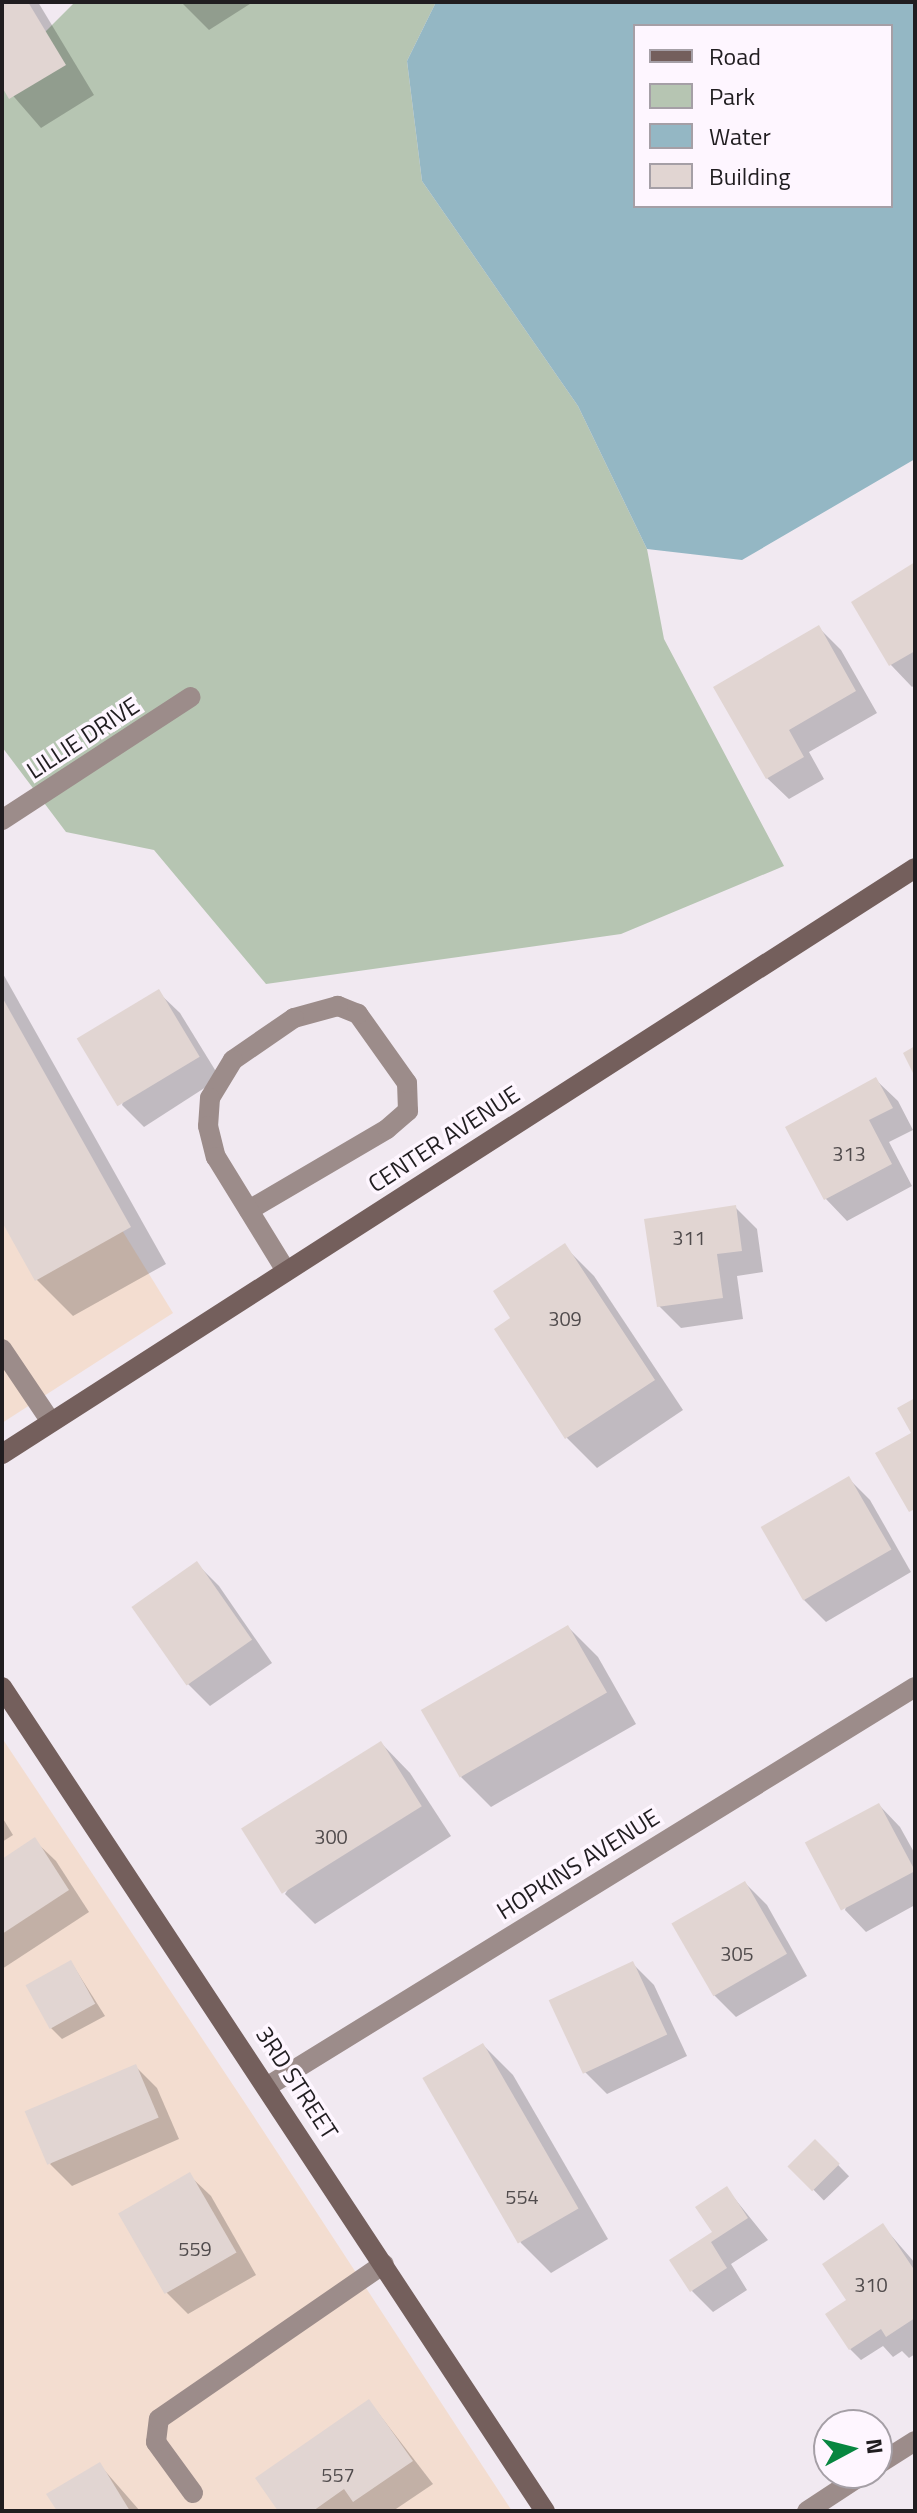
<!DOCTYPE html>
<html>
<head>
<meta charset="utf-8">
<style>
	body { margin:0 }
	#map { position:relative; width:917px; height:2513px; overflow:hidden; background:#f1e9f1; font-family:"Titillium Web",sans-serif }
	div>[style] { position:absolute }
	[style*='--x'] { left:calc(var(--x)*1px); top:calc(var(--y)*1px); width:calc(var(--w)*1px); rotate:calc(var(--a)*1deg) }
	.commercial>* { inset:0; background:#f3ddd0 }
	.green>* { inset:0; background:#b6c5b2 }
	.water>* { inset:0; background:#94b7c4 }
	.shadow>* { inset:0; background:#0003; transform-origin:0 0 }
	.building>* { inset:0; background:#e1d5d2; transform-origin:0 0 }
	.lane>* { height:20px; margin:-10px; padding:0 10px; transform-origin:10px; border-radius:10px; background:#9c8c8a }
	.street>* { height:20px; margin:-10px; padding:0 10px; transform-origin:10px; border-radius:10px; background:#9c8c8a }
	.secondary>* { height:20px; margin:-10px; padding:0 10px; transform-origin:10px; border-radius:10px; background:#745f5c }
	span { translate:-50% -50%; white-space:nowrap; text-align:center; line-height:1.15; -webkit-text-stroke:7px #fef6ff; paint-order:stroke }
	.number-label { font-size:20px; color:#504b4c }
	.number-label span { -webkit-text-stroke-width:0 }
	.street-label { font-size:24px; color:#201d20 }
	.frame { position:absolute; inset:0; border:4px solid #201d20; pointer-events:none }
	.legend { position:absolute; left:633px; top:24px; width:260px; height:184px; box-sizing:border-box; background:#fef6ff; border:2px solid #a59fa6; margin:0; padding:10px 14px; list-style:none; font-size:24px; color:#201d20 }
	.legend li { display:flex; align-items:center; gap:16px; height:40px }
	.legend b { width:40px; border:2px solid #a59fa6 }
	.north { position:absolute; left:813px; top:2409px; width:80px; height:80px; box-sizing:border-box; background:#fef6ff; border:2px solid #a59fa6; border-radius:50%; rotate:83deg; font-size:22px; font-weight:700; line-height:32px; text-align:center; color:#201d20 }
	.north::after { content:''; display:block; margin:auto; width:28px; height:36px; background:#078640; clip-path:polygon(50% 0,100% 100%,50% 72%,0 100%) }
</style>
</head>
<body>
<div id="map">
	<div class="commercial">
		<i style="clip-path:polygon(2px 1035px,173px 1313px,2px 1423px)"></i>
		<i style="clip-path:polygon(2px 1738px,243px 2100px,512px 2511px,2px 2511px)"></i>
	</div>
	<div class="green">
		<i style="clip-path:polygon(75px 2px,436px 2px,407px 61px,422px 181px,578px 406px,647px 549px,664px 639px,784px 866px,621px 934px,266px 984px,154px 850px,66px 832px,2px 747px,2px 75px)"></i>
	</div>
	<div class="water">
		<i style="clip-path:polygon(evenodd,436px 2px,915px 2px,915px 459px,742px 560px,647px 549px,578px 406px,422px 181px,407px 61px,436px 2px,635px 26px,891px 26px,891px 206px,635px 206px,635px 26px)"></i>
	</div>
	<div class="shadow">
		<i style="clip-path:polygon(2px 2px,38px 2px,94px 95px,41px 128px,2px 83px)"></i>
		<i style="clip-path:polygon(181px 2px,253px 2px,209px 30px)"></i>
		<i style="clip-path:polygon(915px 565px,915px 685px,912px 687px,891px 665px,853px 602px)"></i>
		<i style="clip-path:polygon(819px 628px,841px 650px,877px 713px,809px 752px,824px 779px,789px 799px,767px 778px)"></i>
		<i style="clip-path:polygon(2px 972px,166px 1264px,73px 1316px,37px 1280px,2px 1218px)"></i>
		<i style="clip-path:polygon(158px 992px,180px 1013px,220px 1078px,144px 1127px,122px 1105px)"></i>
		<i style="clip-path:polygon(876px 1080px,898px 1101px,913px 1130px,889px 1142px,912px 1186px,847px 1221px,826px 1199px,788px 1128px)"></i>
		<i style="clip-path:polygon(735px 1207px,757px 1229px,763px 1272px,737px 1276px,743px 1319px,681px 1328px,659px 1306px)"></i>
		<i style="clip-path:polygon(564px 1246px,594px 1276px,683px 1410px,597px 1468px,567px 1438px)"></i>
		<i style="clip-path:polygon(848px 1478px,870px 1500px,911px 1572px,826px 1622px,804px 1600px)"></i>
		<i style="clip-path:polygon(197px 1564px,219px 1586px,272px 1663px,210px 1706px,188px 1684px)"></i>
		<i style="clip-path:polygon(568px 1627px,598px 1657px,636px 1724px,491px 1807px,461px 1777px)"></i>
		<i style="clip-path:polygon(381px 1743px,410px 1773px,451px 1836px,315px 1924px,285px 1894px)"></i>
		<i style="clip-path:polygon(879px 1805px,900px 1827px,915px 1854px,915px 1905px,866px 1932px,845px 1910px)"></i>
		<i style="clip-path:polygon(2px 1817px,13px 1835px,2px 1842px)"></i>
		<i style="clip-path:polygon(34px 1840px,56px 1861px,89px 1912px,2px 1969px,2px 1861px)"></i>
		<i style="clip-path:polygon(745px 1883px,767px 1905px,807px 1976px,736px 2017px,714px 1995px)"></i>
		<i style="clip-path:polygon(71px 1962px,105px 2016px,62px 2039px,51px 2028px)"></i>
		<i style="clip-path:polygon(632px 1963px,654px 1985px,687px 2056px,607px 2094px,585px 2072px)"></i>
		<i style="clip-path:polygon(483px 2045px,513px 2075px,608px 2239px,551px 2273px,521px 2243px,425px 2079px)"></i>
		<i style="clip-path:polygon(135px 2066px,157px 2088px,179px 2139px,72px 2186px,50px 2164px)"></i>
		<i style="left:815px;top:2141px;width:49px;height:35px;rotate:46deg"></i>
		<i style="clip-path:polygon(189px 2175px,211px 2196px,256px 2275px,188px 2314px,166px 2292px)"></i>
		<i style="clip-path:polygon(727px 2189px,768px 2240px,731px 2264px,747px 2290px,713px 2312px,692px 2291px)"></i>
		<i style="clip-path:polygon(883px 2226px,915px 2263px,915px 2354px,909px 2358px,902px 2351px,893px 2357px,883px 2346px,861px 2360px,850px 2349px)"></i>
		<i style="clip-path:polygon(369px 2401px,433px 2484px,393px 2511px,280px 2511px)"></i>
		<i style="clip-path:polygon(99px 2464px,140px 2511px,59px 2511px)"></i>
	</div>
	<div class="building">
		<i style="clip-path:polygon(2px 2px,28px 2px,66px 65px,9px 99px,2px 87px)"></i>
		<i style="clip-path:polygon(915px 562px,915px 651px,889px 666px,851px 602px)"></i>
		<i style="clip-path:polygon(819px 625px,856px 691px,789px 730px,804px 757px,766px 779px,713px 687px)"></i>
		<i style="left:159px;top:989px;width:79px;height:96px;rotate:59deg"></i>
		<i style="clip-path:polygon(2px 997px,131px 1227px,35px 1281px,2px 1222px)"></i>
		<i style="clip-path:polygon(915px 1046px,915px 1077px,903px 1053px)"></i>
		<i style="clip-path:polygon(876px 1077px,893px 1108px,869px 1120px,892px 1164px,824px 1200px,785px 1127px)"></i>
		<i style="clip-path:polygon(736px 1205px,742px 1251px,717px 1254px,723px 1298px,657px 1307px,644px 1219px)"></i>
		<i style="clip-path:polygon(565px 1243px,655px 1380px,565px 1439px,494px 1329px,510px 1318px,493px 1291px)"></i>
		<i style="clip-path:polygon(915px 1398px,915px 1509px,909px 1512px,875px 1453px,911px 1433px,897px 1408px)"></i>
		<i style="left:849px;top:1476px;width:85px;height:102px;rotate:60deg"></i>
		<i style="left:197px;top:1561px;width:96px;height:80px;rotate:55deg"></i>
		<i style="left:568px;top:1625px;width:78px;height:170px;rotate:60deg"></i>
		<i style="left:381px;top:1741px;width:77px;height:165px;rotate:58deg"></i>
		<i style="left:879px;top:1803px;width:77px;height:84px;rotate:62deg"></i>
		<i style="clip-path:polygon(35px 1837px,69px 1890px,2px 1934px,2px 1859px)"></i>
		<i style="left:745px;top:1881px;width:84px;height:85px;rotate:60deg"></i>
		<i style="left:71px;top:1960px;width:50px;height:52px;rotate:61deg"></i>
		<i style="left:633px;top:1961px;width:81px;height:93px;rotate:65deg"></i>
		<i style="left:483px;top:2043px;width:191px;height:70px;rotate:60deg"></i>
		<i style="left:136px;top:2064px;width:58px;height:121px;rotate:67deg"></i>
		<i style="left:815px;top:2139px;width:35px;height:39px;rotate:45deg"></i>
		<i style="left:190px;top:2172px;width:93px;height:83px;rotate:60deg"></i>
		<i style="clip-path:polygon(727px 2186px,748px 2218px,711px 2242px,727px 2268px,690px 2292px,669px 2260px,712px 2232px,695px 2207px)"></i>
		<i style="clip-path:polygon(883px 2223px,915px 2271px,915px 2318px,886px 2337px,881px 2329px,849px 2350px,825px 2314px,846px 2300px,822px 2264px)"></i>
		<i style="clip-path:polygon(369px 2399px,413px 2461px,353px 2502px,344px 2489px,313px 2511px,278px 2511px,255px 2478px)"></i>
		<i style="clip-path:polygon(100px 2462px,130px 2511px,57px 2511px,46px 2494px)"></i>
	</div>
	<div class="lane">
		<i style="--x:2;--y:820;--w:225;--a:-33.1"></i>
		<i style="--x:249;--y:1210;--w:160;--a:-30.4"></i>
		<i style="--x:387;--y:1129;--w:28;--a:-41"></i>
		<i style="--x:408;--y:1111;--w:28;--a:-92"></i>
		<i style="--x:407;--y:1083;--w:85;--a:-125.4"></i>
		<i style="--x:358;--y:1014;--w:22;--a:-158"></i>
		<i style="--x:338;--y:1006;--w:46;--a:164.7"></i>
		<i style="--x:294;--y:1018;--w:74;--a:145.5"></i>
		<i style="--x:233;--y:1060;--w:44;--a:121.2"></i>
		<i style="--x:210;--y:1098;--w:28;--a:94"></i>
		<i style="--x:208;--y:1126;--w:32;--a:76"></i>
		<i style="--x:216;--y:1157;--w:134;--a:58.4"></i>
		<i style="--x:2;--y:1349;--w:88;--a:56.1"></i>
		<i style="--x:193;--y:2493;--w:63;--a:-126"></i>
		<i style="--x:156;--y:2442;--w:23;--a:-83"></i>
		<i style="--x:159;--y:2419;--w:273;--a:-34.6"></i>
	</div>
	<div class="street">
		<i style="--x:268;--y:2086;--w:760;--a:-31.66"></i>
		<i style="--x:877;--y:2465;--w:45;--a:-32.3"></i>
		<i style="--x:807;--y:2511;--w:69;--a:-33.2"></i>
	</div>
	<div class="secondary">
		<i style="--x:2;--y:1454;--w:1085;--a:-32.69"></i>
		<i style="--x:2;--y:1687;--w:987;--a:56.62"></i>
	</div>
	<div class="number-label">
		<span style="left:849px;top:1153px">313</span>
		<span style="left:689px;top:1237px">311</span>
		<span style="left:565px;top:1318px">309</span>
		<span style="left:331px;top:1836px">300</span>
		<span style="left:737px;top:1953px">305</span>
		<span style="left:522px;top:2196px">554</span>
		<span style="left:195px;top:2248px">559</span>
		<span style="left:871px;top:2284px">310</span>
		<span style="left:338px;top:2474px">557</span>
	</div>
	<div class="street-label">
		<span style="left:83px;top:738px;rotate:-33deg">LILLIE DRIVE</span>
		<span style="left:444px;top:1139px;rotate:-33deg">CENTER AVENUE</span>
		<span style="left:578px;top:1864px;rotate:-32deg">HOPKINS AVENUE</span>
		<span style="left:297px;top:2083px;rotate:57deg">3RD STREET</span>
	</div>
	<div class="frame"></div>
	<ul class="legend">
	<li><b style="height:10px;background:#745f5c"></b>Road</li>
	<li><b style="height:22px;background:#b6c5b2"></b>Park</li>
	<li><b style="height:22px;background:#94b7c4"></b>Water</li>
	<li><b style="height:22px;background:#e1d5d2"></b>Building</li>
	</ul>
	<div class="north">N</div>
</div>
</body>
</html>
